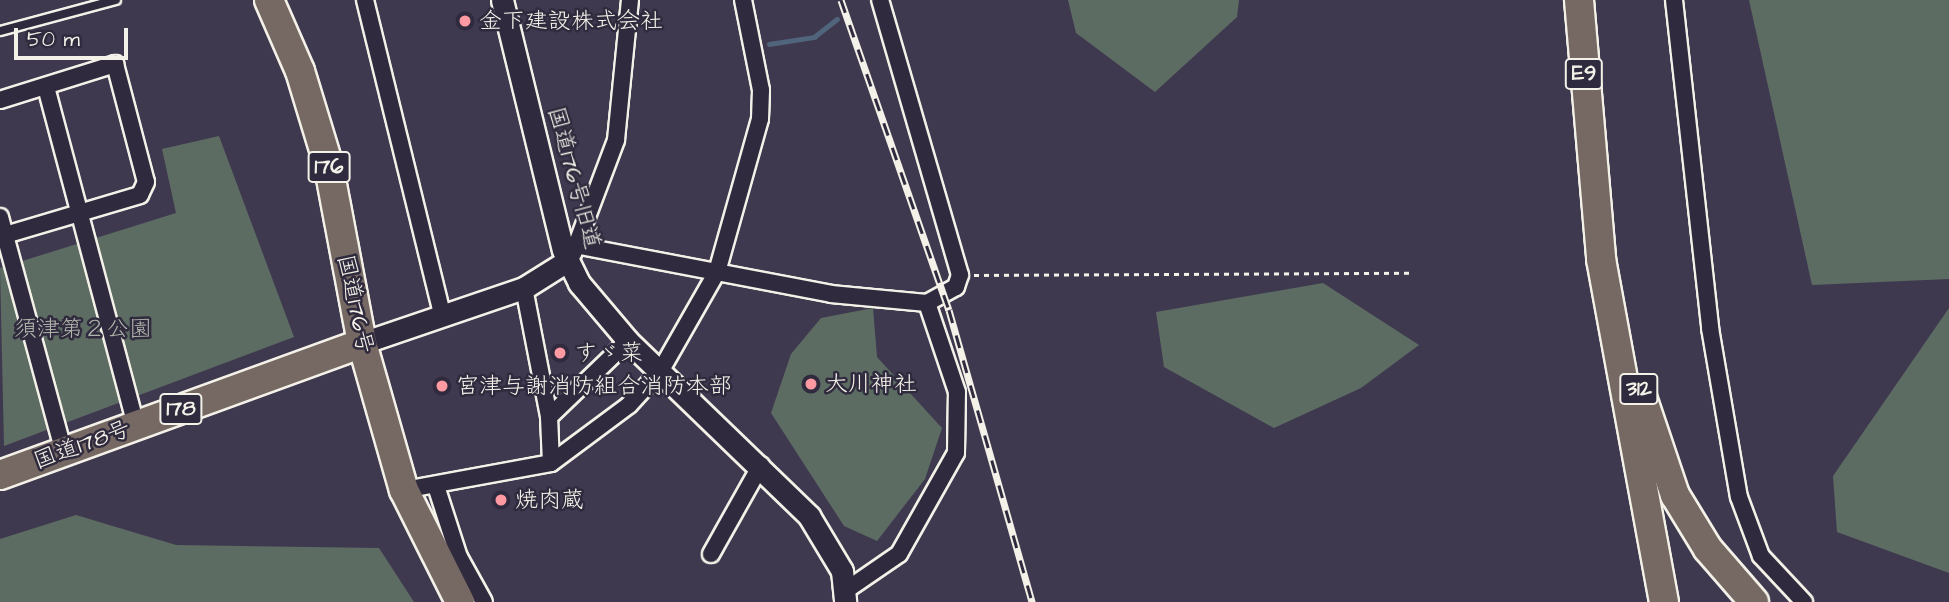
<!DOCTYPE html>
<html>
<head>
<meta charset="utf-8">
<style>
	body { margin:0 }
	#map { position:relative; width:1949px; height:602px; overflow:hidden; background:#3f394f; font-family:"Architects Daughter","Klee One",sans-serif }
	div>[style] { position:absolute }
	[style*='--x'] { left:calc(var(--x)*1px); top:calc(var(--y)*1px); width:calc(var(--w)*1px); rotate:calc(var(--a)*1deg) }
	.green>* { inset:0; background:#5d6c63 }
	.stream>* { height:4.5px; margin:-2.25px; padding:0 2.25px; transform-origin:2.25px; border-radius:2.25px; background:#50657b }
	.path>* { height:2.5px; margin-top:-1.25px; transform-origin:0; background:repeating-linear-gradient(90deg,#f4f1e8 0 5px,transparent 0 10px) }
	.roads { filter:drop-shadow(2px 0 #f4f1e8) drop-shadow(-2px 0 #f4f1e8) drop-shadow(0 2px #f4f1e8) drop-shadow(0 -2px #f4f1e8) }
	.lane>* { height:8px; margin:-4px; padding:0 4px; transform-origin:4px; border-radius:4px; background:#2f2a3d }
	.street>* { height:16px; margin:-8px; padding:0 8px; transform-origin:8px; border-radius:8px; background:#2f2a3d }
	.secondary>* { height:21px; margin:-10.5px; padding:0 10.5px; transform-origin:10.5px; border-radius:10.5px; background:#2f2a3d }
	.highway>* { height:28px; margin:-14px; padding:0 14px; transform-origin:14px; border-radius:14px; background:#766964 }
	.rail>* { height:7px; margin-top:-3.5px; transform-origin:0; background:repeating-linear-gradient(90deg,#2f2a3d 0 13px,#f4f1e8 0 26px); box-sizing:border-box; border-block:2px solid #f4f1e8 }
	.dots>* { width:19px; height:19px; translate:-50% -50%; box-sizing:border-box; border:4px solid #2f2a3d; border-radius:50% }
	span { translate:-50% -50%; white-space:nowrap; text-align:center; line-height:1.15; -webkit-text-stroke:5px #2f2a3d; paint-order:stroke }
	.shield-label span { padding:2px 5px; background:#2f2a3d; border:2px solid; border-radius:5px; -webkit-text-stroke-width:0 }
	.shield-label { font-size:21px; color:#f4f1e8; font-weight:700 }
	.poi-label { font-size:23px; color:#f4f1e8 }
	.left { translate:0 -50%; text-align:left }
	.street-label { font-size:23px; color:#f4f1e8 }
	.park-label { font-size:23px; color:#b0b5ac }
	.scale { position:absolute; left:14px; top:28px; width:114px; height:32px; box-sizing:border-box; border:4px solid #f4f1e8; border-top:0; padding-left:9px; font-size:21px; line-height:24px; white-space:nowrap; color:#f4f1e8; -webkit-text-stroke:5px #2f2a3d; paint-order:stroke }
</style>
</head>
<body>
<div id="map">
	<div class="green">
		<i style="clip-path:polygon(1068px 0,1239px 0,1237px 17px,1155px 92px,1076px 33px)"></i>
		<i style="clip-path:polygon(1749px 0,1949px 0,1949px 279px,1812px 285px)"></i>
		<i style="clip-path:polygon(219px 136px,294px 337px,4px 446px,0 268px,176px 213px,162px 149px)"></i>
		<i style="clip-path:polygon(1323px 283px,1419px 345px,1361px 388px,1274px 428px,1164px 367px,1156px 312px)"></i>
		<i style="clip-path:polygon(873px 308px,877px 357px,942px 428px,925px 479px,877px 541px,844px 526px,771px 413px,791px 354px,821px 318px)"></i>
		<i style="clip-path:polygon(1949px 308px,1949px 573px,1837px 532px,1833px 476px)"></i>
		<i style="clip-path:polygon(76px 515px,176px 545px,379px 548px,414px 602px,0 602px,0 539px)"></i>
	</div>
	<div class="stream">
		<i style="--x:769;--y:44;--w:46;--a:-8.8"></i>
		<i style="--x:814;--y:37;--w:29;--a:-38"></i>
	</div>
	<div class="path">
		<i style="--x:974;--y:275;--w:438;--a:-0.3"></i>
	</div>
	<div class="roads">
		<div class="lane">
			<i style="--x:0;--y:31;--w:120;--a:-15"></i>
		</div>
		<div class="street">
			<i style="--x:365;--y:0;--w:327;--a:76.2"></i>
			<i style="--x:1674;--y:0;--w:330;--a:83.7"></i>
			<i style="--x:1710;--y:328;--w:171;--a:80.3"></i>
			<i style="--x:1739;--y:497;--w:63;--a:69.6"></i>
			<i style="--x:1761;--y:556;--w:63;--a:46.9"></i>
			<i style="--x:46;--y:87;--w:351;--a:75.1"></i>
			<i style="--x:0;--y:100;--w:121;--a:-17.4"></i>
			<i style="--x:115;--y:64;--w:122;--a:75.3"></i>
			<i style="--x:146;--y:182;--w:14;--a:115"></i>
			<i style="--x:140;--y:195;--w:141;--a:163.5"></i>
			<i style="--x:0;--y:217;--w:244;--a:74.8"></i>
			<i style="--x:580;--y:246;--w:256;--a:10.8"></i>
			<i style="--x:831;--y:294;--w:96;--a:5.4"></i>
			<i style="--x:927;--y:303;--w:33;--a:-29"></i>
			<i style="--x:956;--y:287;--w:13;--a:-72"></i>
			<i style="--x:960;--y:275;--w:286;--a:-106.2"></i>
			<i style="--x:573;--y:254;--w:122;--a:-69.3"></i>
			<i style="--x:616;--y:140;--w:141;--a:-84.3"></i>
			<i style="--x:524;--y:288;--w:131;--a:79"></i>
			<i style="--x:549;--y:417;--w:46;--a:87.5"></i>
			<i style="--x:551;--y:463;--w:97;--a:-36.6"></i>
			<i style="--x:629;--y:405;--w:47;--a:-47.6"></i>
			<i style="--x:661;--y:370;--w:113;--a:-60.3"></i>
			<i style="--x:717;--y:272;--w:159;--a:-74.3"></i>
			<i style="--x:760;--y:119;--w:29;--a:-88"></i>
			<i style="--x:761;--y:90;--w:92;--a:-101.3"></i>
			<i style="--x:549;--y:417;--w:110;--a:-43.9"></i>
			<i style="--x:436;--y:486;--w:75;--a:72.1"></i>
			<i style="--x:459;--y:557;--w:51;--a:60.9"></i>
			<i style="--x:404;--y:490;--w:149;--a:-10.4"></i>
			<i style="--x:711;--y:554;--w:102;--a:-60.7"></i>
			<i style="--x:848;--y:589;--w:62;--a:-34.5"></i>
			<i style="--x:899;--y:554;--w:116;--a:-60.6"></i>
			<i style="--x:956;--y:453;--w:61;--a:-89.1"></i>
			<i style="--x:957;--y:392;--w:94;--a:-108.6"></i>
		</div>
		<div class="secondary">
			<i style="--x:502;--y:0;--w:257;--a:76.3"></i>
			<i style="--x:563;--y:250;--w:37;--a:64"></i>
			<i style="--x:579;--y:283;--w:76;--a:49.8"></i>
			<i style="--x:628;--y:341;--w:252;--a:44"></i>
			<i style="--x:809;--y:516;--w:64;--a:59"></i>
			<i style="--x:842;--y:571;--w:31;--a:84"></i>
			<i style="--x:362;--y:343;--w:171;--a:-18.8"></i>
			<i style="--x:524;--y:288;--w:51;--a:-32.1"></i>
		</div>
		<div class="highway">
			<i style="--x:269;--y:0;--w:77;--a:66.4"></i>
			<i style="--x:300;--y:71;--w:96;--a:73.1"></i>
			<i style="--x:328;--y:163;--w:183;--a:79.3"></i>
			<i style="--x:362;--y:343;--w:153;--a:74.1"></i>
			<i style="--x:404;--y:490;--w:125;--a:63.4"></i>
			<i style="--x:1579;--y:0;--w:260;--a:85.1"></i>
			<i style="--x:1601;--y:259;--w:349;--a:79.6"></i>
			<i style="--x:1641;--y:394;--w:107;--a:71.4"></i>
			<i style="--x:1675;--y:495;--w:63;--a:58.6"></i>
			<i style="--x:1708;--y:549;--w:70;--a:49"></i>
			<i style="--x:0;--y:475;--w:385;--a:-20"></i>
		</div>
	</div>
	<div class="rail">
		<i style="--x:841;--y:0;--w:328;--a:70.8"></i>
		<i style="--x:949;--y:310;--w:304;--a:74.1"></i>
	</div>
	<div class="dots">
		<i style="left:465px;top:21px;background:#ff9aa2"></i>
		<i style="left:560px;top:353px;background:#ff9aa2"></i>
		<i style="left:811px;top:384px;background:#ff9aa2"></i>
		<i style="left:442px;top:386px;background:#ff9aa2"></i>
		<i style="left:501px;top:500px;background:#ff9aa2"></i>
	</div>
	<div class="shield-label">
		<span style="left:1584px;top:74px">E9</span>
		<span style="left:329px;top:167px">176</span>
		<span style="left:1639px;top:389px">312</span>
		<span style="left:181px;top:409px">178</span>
	</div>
	<div class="poi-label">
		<span class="left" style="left:479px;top:21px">金下建設株式会社</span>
		<span class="left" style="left:574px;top:353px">すゞ菜</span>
		<span class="left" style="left:825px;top:384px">大川神社</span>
		<span class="left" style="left:456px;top:386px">宮津与謝消防組合消防本部</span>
		<span class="left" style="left:515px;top:500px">焼肉蔵</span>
	</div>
	<div class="street-label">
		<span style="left:574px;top:178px;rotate:75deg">国道176号旧道</span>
		<span style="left:355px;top:304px;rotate:78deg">国道176号</span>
		<span style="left:82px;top:445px;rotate:-20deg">国道178号</span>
	</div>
	<div class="park-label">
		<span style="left:83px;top:329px">須津第２公園</span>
	</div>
	<div class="scale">50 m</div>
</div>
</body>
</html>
